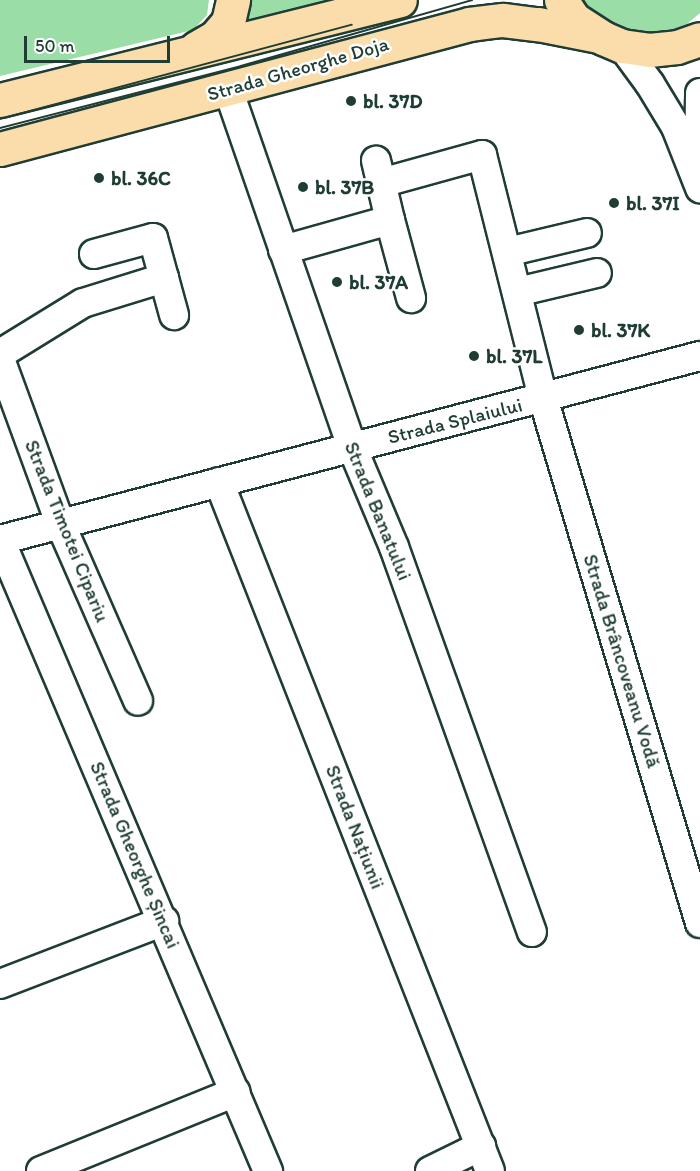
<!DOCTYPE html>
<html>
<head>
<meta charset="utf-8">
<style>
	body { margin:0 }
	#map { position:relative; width:700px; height:1171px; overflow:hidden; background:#fff; font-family:Itim,sans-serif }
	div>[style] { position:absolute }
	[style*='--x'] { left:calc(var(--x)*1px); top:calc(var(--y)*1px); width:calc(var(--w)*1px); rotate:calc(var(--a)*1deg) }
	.green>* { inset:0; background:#9bdda7 }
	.roads { filter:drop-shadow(2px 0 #1f3d34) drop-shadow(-2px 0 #1f3d34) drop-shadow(0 2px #1f3d34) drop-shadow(0 -2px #1f3d34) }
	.minor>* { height:28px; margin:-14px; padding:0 14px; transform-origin:14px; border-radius:14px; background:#fff }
	.major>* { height:33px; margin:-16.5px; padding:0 16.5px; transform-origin:16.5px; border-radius:16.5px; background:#faddab }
	.tram>* { height:1.5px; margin:-0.75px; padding:0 0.75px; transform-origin:0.75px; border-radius:0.75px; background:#1f3d34 }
	.dots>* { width:16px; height:16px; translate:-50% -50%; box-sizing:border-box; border:3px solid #fff; border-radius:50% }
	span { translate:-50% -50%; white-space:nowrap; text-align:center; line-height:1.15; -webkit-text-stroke:5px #fff; paint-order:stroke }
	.street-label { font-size:20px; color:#1f3d34 }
	.poi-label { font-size:20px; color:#1f3d34; font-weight:700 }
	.left { translate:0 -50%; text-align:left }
	.scale { position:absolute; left:24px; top:36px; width:146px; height:27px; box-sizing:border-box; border:3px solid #1f3d34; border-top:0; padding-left:8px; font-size:18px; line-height:21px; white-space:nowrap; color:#1f3d34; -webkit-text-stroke:4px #fff; paint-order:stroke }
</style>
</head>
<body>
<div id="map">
	<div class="green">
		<i style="clip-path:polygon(0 0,209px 0,207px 15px,193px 30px,0 76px)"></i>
		<i style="clip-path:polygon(247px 0,339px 0,243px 27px)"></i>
		<i style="clip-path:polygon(573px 0,700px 0,700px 13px,687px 24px,663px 33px,639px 36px,617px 31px)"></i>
	</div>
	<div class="roads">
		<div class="minor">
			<i style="--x:622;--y:46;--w:47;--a:53.6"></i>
			<i style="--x:650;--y:84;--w:50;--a:58.8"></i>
			<i style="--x:676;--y:127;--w:66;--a:68.5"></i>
			<i style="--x:228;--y:89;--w:379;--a:70.9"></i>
			<i style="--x:352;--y:447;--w:108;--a:67.2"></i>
			<i style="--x:394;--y:547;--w:409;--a:70.3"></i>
			<i style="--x:699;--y:167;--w:74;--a:-89.2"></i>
			<i style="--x:381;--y:183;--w:105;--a:-15.5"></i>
			<i style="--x:482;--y:155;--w:251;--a:75.9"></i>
			<i style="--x:543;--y:398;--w:548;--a:73.35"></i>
			<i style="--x:390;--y:220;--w:81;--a:74.9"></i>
			<i style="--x:283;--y:250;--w:111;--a:-15.7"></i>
			<i style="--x:390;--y:220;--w:61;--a:-103.3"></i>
			<i style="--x:507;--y:252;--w:82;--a:-13.4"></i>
			<i style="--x:94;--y:254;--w:61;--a:-15.2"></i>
			<i style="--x:153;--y:238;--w:80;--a:74.7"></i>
			<i style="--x:517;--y:292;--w:82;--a:-13.4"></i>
			<i style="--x:0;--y:354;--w:97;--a:-31.6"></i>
			<i style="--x:83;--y:303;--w:85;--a:-17.2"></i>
			<i style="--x:0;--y:359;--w:175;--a:69.9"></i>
			<i style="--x:60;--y:523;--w:194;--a:66.3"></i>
			<i style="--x:219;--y:482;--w:740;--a:68.53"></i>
			<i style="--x:0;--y:540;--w:724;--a:-14.73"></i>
			<i style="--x:0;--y:540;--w:686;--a:66.99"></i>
			<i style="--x:0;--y:984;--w:176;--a:-21"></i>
			<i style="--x:41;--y:1171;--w:210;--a:-22.1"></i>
			<i style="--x:430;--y:1171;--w:57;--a:-26.1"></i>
		</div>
		<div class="major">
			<i style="--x:561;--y:0;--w:23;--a:56"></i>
			<i style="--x:574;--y:19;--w:35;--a:33"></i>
			<i style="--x:603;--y:38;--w:21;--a:23"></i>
			<i style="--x:622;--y:46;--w:27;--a:8"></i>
			<i style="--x:649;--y:50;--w:28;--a:-6"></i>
			<i style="--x:677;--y:47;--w:24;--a:-19"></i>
			<i style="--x:196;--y:48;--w:22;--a:-30"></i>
			<i style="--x:215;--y:37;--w:20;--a:-49"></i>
			<i style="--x:228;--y:22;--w:23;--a:-77"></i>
			<i style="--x:0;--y:100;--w:412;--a:-14"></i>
			<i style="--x:0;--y:149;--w:485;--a:-14.9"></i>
			<i style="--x:469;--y:24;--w:34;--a:-7"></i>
			<i style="--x:503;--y:20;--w:35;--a:7"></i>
			<i style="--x:538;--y:24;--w:62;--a:11.1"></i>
		</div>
	</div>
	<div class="tram">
		<i style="--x:0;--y:119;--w:364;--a:-15"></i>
		<i style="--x:0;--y:128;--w:249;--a:-14.4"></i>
		<i style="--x:241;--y:66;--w:240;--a:-15.9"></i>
	</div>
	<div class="dots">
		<i style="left:351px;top:101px;background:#1f3d34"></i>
		<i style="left:99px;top:178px;background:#1f3d34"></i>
		<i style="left:303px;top:187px;background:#1f3d34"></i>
		<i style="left:614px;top:203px;background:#1f3d34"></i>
		<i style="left:337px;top:282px;background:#1f3d34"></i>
		<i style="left:579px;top:330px;background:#1f3d34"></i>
		<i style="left:474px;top:356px;background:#1f3d34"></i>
	</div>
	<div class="street-label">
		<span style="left:298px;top:69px;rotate:-16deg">Strada Gheorghe Doja</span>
		<span style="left:455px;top:421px;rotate:-14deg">Strada Splaiului</span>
		<span style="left:378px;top:511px;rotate:68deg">Strada Banatului</span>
		<span style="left:67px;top:531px;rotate:68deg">Strada Timotei Cipariu</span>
		<span style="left:622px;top:661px;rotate:73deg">Strada Brâncoveanu Vodă</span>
		<span style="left:355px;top:827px;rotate:69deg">Strada Națiunii</span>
		<span style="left:135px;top:855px;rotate:67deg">Strada Gheorghe Șincai</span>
	</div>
	<div class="poi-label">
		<span class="left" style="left:363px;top:101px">bl. 37D</span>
		<span class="left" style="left:111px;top:178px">bl. 36C</span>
		<span class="left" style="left:315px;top:187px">bl. 37B</span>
		<span class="left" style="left:626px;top:203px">bl. 37I</span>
		<span class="left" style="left:349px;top:282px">bl. 37A</span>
		<span class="left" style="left:591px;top:330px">bl. 37K</span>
		<span class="left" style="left:486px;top:356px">bl. 37L</span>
	</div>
	<div class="scale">50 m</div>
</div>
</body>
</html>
